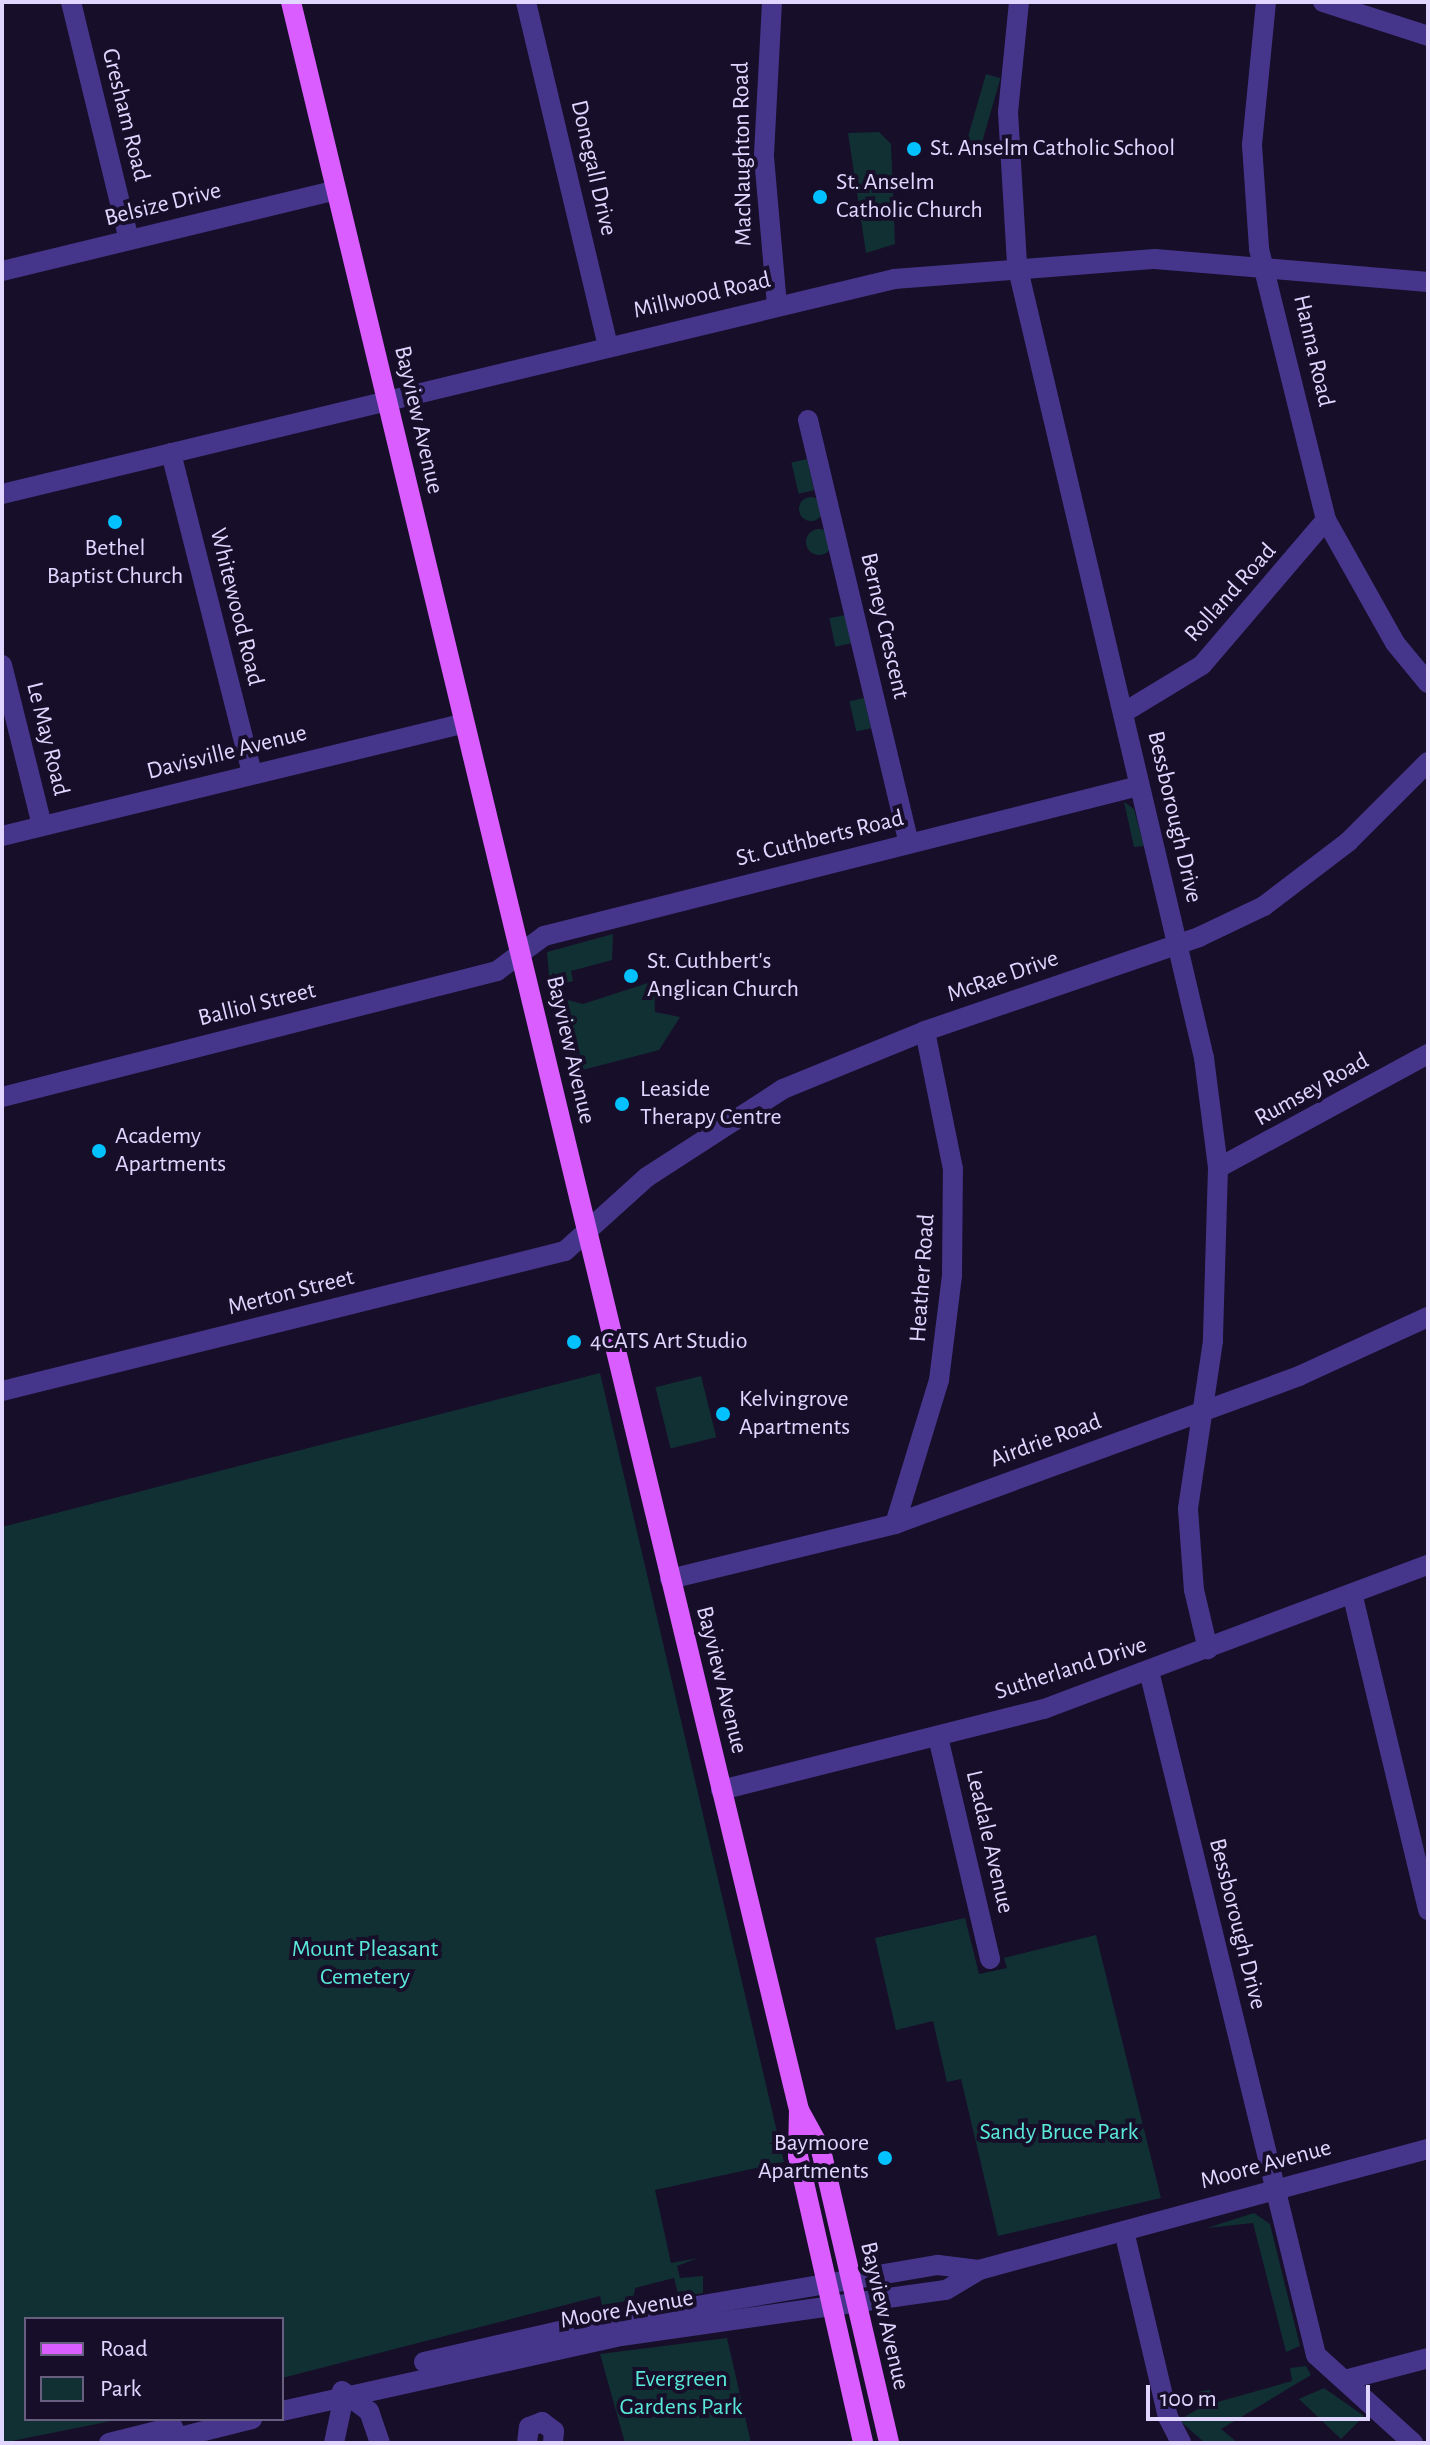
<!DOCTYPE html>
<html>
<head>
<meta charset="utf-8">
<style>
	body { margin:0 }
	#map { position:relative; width:1430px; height:2445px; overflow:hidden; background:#170e29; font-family:"Alegreya Sans",sans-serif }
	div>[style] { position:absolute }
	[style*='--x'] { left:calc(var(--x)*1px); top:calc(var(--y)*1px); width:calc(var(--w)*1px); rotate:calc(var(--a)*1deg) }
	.green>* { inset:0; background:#113034; transform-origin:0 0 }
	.round { border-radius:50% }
	.minor>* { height:20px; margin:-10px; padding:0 10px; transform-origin:10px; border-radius:10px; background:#46368b }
	.major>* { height:20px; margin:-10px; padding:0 10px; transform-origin:10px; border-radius:10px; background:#da5dff }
	.dots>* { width:22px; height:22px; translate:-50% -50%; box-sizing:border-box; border:4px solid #170e29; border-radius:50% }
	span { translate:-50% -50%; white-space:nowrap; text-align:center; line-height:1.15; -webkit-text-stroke:8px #170e29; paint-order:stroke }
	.street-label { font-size:24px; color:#e1d6ff }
	.poi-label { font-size:24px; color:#e1d6ff }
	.left { translate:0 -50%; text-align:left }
	.right { translate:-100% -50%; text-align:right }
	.park-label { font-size:24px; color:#59e8d9 }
	.frame { position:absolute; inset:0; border:4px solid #e1d6ff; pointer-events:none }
	.legend { position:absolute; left:24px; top:2317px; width:260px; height:104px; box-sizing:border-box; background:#170e29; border:2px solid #685e7f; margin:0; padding:10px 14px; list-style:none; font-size:24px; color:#e1d6ff }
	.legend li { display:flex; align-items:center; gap:16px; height:40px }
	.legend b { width:40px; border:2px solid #685e7f }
	.scale { position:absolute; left:1146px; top:2385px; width:224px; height:36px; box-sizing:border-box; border:4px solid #e1d6ff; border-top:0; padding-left:10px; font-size:24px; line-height:28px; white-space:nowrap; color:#e1d6ff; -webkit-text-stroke:6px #170e29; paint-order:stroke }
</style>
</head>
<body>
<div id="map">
	<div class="green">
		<i style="left:986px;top:74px;width:15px;height:83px;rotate:16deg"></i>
		<i style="clip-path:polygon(879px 132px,891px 144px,895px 244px,866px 253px,848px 133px)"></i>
		<i style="left:807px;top:459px;width:32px;height:16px;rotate:77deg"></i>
		<i class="round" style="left:799px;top:497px;width:24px;height:24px"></i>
		<i class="round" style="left:806px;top:529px;width:26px;height:26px"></i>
		<i style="left:845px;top:615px;width:29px;height:16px;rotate:78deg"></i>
		<i style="left:864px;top:698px;width:31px;height:15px;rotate:77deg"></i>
		<i style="clip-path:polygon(1124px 802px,1134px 809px,1144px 846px,1134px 847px)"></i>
		<i style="clip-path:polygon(613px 934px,612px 960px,571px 971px,573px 981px,550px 987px,547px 952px)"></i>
		<i style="clip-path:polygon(654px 981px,655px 1012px,680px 1017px,659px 1050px,571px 1073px,552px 996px,583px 1004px)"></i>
		<i style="clip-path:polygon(600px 1373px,784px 2162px,655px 2190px,671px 2263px,698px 2258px,677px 2266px,680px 2278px,703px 2276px,703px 2293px,679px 2297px,674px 2278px,635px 2288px,633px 2300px,602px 2305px,600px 2296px,282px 2378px,282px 2319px,26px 2319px,26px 2419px,121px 2419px,2px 2443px,2px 1527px)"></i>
		<i style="left:701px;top:1376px;width:63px;height:47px;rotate:76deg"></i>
		<i style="clip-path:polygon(965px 1918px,979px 1974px,1007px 1968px,1004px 1958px,1096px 1935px,1161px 2198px,998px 2236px,961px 2079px,947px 2082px,933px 2021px,896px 2030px,875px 1938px)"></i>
		<i style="clip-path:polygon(1254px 2213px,1270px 2224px,1300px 2346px,1286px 2352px,1253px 2223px,1207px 2228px)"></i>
		<i style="clip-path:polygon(727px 2338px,751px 2443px,625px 2443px,600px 2354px)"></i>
		<i style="clip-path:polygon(1306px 2366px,1311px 2375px,1221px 2429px,1238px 2443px,1205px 2443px,1179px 2420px,1200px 2408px,1197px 2392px,1210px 2390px,1214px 2403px,1292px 2381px,1290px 2368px)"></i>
		<i style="clip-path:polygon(1324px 2388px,1364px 2416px,1341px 2439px,1299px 2399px)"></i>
	</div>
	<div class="minor">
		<i style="--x:71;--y:2;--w:245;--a:76.3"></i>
		<i style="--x:526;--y:2;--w:353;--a:76.6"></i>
		<i style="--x:772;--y:2;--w:155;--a:93"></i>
		<i style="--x:764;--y:157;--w:149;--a:85"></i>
		<i style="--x:1019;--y:2;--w:111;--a:95.7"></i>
		<i style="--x:1008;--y:112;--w:153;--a:86.6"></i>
		<i style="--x:1017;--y:265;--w:815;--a:76.73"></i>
		<i style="--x:1204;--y:1058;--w:111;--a:82.7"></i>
		<i style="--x:1218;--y:1168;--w:173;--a:91.7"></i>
		<i style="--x:1213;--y:1341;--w:170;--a:98.5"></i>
		<i style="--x:1188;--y:1509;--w:81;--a:85.8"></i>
		<i style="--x:1194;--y:1590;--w:61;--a:76.7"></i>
		<i style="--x:1266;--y:2;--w:144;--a:95.6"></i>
		<i style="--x:1252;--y:145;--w:104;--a:86.1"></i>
		<i style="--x:1259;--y:249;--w:279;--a:76.1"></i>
		<i style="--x:1326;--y:520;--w:141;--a:60.7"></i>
		<i style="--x:1395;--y:643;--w:52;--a:50.5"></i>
		<i style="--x:1323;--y:2;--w:110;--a:17.9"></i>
		<i style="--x:2;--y:271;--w:344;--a:-13.6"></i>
		<i style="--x:808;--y:420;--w:435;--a:76.6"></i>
		<i style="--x:171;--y:453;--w:330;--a:75.8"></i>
		<i style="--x:2;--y:494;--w:918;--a:-13.55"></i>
		<i style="--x:894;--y:279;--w:262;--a:-4.4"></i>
		<i style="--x:1155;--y:259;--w:274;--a:4.8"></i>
		<i style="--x:2;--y:665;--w:165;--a:76"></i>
		<i style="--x:1123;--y:713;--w:92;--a:-31.3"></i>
		<i style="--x:1202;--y:665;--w:191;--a:-49.5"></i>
		<i style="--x:2;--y:836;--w:476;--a:-13.7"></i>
		<i style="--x:2;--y:1097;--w:511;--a:-14.28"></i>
		<i style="--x:497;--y:971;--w:59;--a:-36.7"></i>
		<i style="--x:544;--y:936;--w:614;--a:-14.15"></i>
		<i style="--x:1218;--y:1168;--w:239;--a:-28.5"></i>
		<i style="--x:2;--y:1391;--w:580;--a:-13.96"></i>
		<i style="--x:565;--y:1251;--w:110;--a:-42.1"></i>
		<i style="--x:647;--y:1177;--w:162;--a:-32.9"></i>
		<i style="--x:783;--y:1089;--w:153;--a:-22.2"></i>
		<i style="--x:925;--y:1031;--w:290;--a:-18.9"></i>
		<i style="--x:1199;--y:937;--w:72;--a:-25.5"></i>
		<i style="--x:1264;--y:906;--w:106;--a:-37.3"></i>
		<i style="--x:1348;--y:842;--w:113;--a:-45"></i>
		<i style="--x:895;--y:1524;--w:151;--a:-73"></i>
		<i style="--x:939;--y:1380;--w:106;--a:-82.9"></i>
		<i style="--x:952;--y:1275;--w:106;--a:-89.5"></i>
		<i style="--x:953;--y:1169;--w:141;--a:-101.5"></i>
		<i style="--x:670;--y:1579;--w:232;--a:-13.7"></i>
		<i style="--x:895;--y:1524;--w:430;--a:-20.1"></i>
		<i style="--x:1299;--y:1376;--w:142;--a:-24.6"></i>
		<i style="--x:1353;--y:1597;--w:322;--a:76.5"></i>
		<i style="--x:1149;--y:1671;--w:704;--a:76.28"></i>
		<i style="--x:1316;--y:2355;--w:131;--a:42.2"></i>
		<i style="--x:938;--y:1737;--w:228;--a:76.8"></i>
		<i style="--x:721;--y:1790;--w:333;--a:-14.1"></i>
		<i style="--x:1044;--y:1709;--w:410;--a:-20.6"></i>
		<i style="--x:1124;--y:2231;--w:191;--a:76.7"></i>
		<i style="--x:1168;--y:2417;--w:29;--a:63"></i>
		<i style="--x:424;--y:2362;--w:166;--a:-12.9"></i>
		<i style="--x:586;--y:2325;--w:357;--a:-9.7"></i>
		<i style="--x:938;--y:2265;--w:41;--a:7"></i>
		<i style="--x:1345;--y:2380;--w:86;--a:-14.8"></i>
		<i style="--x:342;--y:2391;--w:34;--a:37"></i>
		<i style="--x:369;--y:2411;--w:34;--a:71"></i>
		<i style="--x:282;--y:2411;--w:347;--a:-12.5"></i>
		<i style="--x:621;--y:2336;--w:328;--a:-8.1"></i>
		<i style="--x:946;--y:2290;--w:39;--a:-31"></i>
		<i style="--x:979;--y:2270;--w:465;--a:-15.1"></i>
		<i style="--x:109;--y:2443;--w:66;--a:-14"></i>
		<i style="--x:156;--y:2443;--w:99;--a:-14"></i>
		<i style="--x:334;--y:2443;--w:48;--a:-78"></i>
		<i style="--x:527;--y:2443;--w:16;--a:-83"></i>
		<i style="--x:529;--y:2427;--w:14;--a:-21"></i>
		<i style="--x:542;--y:2422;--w:15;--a:37"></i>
		<i style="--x:554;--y:2431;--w:12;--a:95"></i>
	</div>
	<div class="major">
		<i style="--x:291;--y:2;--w:2168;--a:76.45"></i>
		<i style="--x:799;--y:2110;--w:46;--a:91.2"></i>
		<i style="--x:798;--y:2156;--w:294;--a:77.2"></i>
		<i style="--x:799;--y:2110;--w:46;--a:61.2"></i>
		<i style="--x:821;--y:2150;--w:301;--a:76.9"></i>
	</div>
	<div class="dots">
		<i style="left:914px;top:149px;background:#02c1ff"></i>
		<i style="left:820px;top:197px;background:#02c1ff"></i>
		<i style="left:115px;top:522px;background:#02c1ff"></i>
		<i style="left:631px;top:976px;background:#02c1ff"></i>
		<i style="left:622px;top:1104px;background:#02c1ff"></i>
		<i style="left:99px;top:1151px;background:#02c1ff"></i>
		<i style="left:574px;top:1342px;background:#02c1ff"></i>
		<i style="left:723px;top:1414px;background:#02c1ff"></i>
		<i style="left:885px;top:2158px;background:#02c1ff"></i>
	</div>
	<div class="street-label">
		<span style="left:125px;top:115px;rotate:76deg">Gresham Road</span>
		<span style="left:743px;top:154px;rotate:-91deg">MacNaughton Road</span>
		<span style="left:593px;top:168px;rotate:77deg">Donegall Drive</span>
		<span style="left:163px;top:205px;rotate:-14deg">Belsize Drive</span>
		<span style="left:702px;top:296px;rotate:-13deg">Millwood Road</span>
		<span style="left:1313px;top:351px;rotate:77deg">Hanna Road</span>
		<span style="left:418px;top:420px;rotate:77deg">Bayview Avenue</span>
		<span style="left:1231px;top:593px;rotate:-48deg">Rolland Road</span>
		<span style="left:236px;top:607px;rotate:76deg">Whitewood Road</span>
		<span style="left:884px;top:626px;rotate:77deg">Berney Crescent</span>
		<span style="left:47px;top:739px;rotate:76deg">Le May Road</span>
		<span style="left:227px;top:753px;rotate:-14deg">Davisville Avenue</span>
		<span style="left:1174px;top:817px;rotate:77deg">Bessborough Drive</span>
		<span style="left:820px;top:839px;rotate:-14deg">St. Cuthberts Road</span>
		<span style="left:1003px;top:977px;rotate:-19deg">McRae Drive</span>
		<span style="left:257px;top:1005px;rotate:-14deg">Balliol Street</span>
		<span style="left:570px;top:1050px;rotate:77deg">Bayview Avenue</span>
		<span style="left:1312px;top:1090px;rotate:-29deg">Rumsey Road</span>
		<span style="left:923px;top:1278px;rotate:-86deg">Heather Road</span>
		<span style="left:291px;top:1293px;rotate:-14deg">Merton Street</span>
		<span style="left:1046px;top:1441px;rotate:-20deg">Airdrie Road</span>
		<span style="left:1071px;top:1669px;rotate:-18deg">Sutherland Drive</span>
		<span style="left:721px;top:1680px;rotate:76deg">Bayview Avenue</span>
		<span style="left:989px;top:1842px;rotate:77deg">Leadale Avenue</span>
		<span style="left:1237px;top:1924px;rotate:76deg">Bessborough Drive</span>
		<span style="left:1266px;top:2165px;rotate:-15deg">Moore Avenue</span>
		<span style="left:627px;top:2310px;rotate:-10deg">Moore Avenue</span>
		<span style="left:884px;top:2316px;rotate:77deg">Bayview Avenue</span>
	</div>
	<div class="poi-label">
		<span class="left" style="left:930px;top:149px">St. Anselm Catholic School</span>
		<span class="left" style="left:836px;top:197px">St. Anselm<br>Catholic Church</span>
		<span style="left:115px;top:563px">Bethel<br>Baptist Church</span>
		<span class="left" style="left:647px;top:976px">St. Cuthbert's<br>Anglican Church</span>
		<span class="left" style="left:640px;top:1104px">Leaside<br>Therapy Centre</span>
		<span class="left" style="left:115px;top:1151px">Academy<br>Apartments</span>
		<span class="left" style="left:590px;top:1342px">4CATS Art Studio</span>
		<span class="left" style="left:739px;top:1414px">Kelvingrove<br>Apartments</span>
		<span class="right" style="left:869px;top:2158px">Baymoore<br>Apartments</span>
	</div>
	<div class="park-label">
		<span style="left:365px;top:1964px">Mount Pleasant<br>Cemetery</span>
		<span style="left:1059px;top:2133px">Sandy Bruce Park</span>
		<span style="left:681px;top:2394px">Evergreen<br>Gardens Park</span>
	</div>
	<div class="frame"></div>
	<ul class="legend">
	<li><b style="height:10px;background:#da5dff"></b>Road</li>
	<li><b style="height:22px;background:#113034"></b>Park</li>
	</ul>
	<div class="scale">100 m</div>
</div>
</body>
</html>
